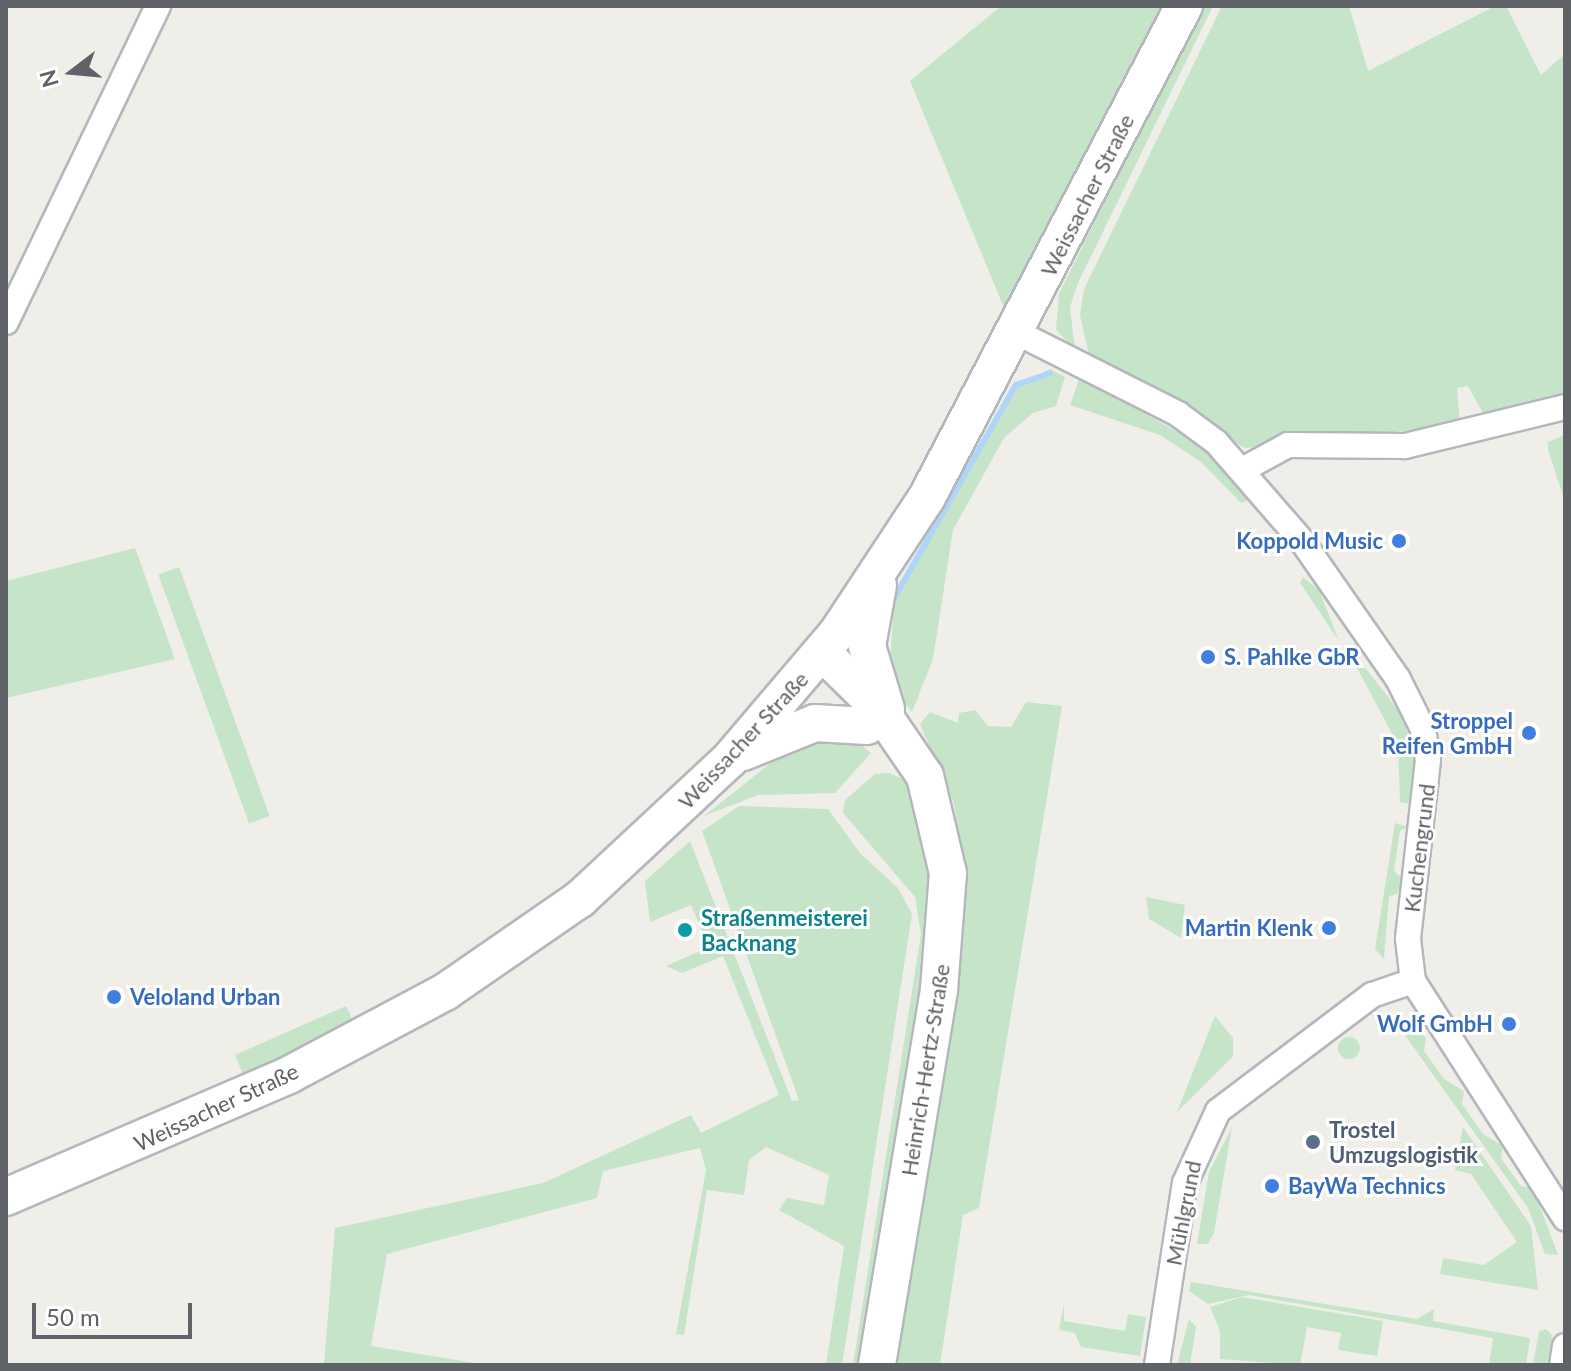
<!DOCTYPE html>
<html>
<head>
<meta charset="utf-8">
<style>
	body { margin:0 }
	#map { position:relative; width:1571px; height:1371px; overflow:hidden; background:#f0eee8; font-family:Lato,sans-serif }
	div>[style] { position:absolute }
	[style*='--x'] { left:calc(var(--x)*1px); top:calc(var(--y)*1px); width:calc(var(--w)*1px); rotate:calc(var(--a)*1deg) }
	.green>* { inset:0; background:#c6e5c8; transform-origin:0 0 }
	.round { border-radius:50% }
	.stream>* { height:6px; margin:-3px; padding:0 3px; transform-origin:3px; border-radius:3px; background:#afd5f9 }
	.roads { filter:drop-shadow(2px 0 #b4b7bb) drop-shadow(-2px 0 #b4b7bb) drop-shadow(0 2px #b4b7bb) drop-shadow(0 -2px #b4b7bb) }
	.street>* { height:24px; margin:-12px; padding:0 12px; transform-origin:12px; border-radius:12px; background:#fff }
	.secondary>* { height:36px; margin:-18px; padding:0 18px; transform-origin:18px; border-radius:18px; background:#fff }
	.dots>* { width:22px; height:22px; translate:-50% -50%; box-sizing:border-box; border:4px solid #fff; border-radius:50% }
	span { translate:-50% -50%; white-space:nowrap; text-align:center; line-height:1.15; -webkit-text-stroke:6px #fff; paint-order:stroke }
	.street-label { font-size:22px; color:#5f6266 }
	.shop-label { font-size:22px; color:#366cbe; font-weight:700 }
	.right { translate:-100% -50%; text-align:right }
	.left { translate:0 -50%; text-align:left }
	.culture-label { font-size:22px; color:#0d838f; font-weight:700 }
	.service-label { font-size:22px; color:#4e5e75; font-weight:700 }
	.frame { position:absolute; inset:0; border:8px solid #5f6266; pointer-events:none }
	.north { position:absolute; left:32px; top:32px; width:80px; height:80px; -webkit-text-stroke:6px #fff; paint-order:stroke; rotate:254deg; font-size:22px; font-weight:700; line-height:32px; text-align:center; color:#5f6266 }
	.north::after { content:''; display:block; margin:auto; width:28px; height:36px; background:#5f6266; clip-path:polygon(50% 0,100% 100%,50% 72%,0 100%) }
	.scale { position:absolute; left:32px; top:1303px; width:160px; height:36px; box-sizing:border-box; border:4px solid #5f6266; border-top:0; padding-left:10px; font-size:24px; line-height:28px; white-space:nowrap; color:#5f6266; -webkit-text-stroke:6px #fff; paint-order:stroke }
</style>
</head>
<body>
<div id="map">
	<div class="green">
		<i style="clip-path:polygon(1001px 6px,1167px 6px,1007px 315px,910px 81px)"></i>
		<i style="clip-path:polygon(1200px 6px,1213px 6px,1078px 283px,1070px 307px,1075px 350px,1056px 330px,1059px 294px)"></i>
		<i style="clip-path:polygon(1222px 6px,1349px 6px,1368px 71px,1495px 6px,1506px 6px,1541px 75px,1565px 54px,1565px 399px,1485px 417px,1468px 386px,1457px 388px,1460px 425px,1245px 448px,1089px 355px,1080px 315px,1084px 289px)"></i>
		<i style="clip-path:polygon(1050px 369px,1065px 377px,1056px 406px,1033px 413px,1004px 438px,953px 530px,933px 659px,912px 712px,889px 683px,894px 593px,1012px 388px)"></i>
		<i style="clip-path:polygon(1080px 377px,1195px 442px,1253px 499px,1241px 503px,1201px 462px,1160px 435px,1070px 405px)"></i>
		<i style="clip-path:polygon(1565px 435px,1565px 502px,1548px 450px,1548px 442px)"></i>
		<i style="clip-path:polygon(135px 548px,175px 659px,6px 698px,6px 581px)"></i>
		<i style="left:179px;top:567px;width:265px;height:22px;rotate:70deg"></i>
		<i style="clip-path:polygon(1303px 577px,1319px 590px,1339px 641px,1300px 583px)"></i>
		<i style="clip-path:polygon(1359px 660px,1404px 717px,1415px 764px,1413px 804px,1400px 802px,1398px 745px,1355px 664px)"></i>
		<i style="clip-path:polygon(1026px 702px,1062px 706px,979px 1208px,963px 1215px,940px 1365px,891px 1365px,964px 871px,954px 804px,920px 724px,930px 712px,958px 723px,959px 713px,975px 710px,988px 726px,1011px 727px)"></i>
		<i style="clip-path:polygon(852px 738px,871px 753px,835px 793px,758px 795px,704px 816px,798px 741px)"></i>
		<i style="clip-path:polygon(889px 773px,906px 780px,920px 803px,939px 883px,868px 1365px,853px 1365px,921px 934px,915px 897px,843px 813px,845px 800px,875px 774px)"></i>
		<i style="clip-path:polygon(739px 806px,828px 809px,860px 853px,898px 888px,912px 914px,842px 1365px,826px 1365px,844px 1246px,779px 1210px,787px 1198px,824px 1205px,829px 1175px,766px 1147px,749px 1160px,744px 1195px,707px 1190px,684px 1335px,676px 1334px,706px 1170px,700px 1148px,603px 1171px,597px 1198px,387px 1254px,371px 1346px,487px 1365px,324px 1365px,335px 1228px,543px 1183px,691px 1115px,701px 1133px,779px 1095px,723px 956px,682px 973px,666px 966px,709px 947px,691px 905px,650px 922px,645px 881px,690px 841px,792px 1101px,799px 1100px,702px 831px)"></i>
		<i style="clip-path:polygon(1395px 823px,1408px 827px,1400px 831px,1394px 871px,1401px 877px,1398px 893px,1389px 897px,1384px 959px,1375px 949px)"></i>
		<i style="clip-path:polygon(1146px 897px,1185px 905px,1181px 938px,1149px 919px)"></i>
		<i style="clip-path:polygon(346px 1006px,358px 1032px,248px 1086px,235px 1055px)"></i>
		<i style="clip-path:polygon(1400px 1015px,1426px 1038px,1424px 1051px,1444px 1079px,1464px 1091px,1462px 1104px,1483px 1134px,1503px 1146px,1501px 1158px,1521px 1186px,1533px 1188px,1558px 1255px,1545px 1254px,1528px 1208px,1402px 1031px)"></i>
		<i style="clip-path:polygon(1215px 1016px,1233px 1038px,1233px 1056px,1177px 1112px)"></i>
		<i class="round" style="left:1338px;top:1037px;width:22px;height:22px"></i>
		<i style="clip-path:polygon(1232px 1127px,1214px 1233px,1208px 1244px,1197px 1244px,1209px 1172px)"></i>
		<i style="clip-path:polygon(1463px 1127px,1531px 1226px,1538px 1290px,1440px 1274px,1443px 1258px,1484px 1265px,1517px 1242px,1471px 1174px,1455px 1170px)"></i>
		<i style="clip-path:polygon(1191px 1282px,1417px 1319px,1434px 1309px,1433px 1321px,1530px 1338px,1526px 1365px,1489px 1365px,1493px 1338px,1249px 1295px,1208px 1304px,1189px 1291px)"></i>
		<i style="clip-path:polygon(1242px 1297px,1383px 1321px,1377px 1356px,1338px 1350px,1341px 1333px,1307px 1327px,1300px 1365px,1220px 1359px,1220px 1331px,1210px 1307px)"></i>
		<i style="clip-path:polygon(1064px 1303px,1064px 1321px,1125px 1331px,1128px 1314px,1146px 1317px,1140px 1356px,1081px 1347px,1075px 1333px,1059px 1330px)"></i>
		<i style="clip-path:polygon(1189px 1319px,1196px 1327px,1190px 1365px,1177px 1365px)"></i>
		<i style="clip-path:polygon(1546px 1329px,1552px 1335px,1548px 1363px,1533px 1365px,1539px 1331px)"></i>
	</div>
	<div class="stream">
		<i style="--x:892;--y:602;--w:250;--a:-60.3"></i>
		<i style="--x:1016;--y:385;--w:36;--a:-19"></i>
	</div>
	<div class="roads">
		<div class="street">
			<i style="--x:6;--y:322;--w:351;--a:-64.3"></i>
			<i style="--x:1016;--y:332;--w:182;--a:26.8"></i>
			<i style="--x:1178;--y:414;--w:47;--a:36.4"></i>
			<i style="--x:1216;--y:442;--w:131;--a:49"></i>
			<i style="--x:1302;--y:541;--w:168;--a:55.2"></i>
			<i style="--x:1398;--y:679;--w:56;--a:63.4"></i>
			<i style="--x:1423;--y:729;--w:31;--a:81"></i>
			<i style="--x:1428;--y:760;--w:180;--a:96.4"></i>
			<i style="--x:1408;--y:939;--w:42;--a:83.2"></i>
			<i style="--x:1413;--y:981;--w:282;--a:57.3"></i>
			<i style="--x:1244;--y:469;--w:50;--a:-28.6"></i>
			<i style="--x:1288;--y:445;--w:117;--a:0.5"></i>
			<i style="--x:1405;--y:446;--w:165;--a:-13.7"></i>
			<i style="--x:1157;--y:1365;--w:184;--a:-81.3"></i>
			<i style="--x:1185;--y:1183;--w:79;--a:-65.4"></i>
			<i style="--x:1218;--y:1111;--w:193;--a:-37"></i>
			<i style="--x:1372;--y:995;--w:43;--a:-18.9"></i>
			<i style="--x:1562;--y:1365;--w:19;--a:-81"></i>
		</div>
		<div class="secondary">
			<i style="--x:878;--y:585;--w:62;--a:100.2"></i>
			<i style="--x:867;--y:646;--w:66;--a:73.2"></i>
			<i style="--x:822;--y:652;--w:77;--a:44.5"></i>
			<i style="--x:877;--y:706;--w:85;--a:55.6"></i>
			<i style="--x:925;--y:776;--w:100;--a:76.7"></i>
			<i style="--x:948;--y:873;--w:117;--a:94.4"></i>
			<i style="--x:939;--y:990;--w:380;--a:99.4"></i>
			<i style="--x:743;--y:752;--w:78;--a:-21.9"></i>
			<i style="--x:815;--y:723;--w:52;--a:3.3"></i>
			<i style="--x:6;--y:1197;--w:308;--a:-23.3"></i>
			<i style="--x:289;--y:1075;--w:177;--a:-28"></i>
			<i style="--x:445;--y:992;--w:164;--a:-34.6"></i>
			<i style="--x:580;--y:899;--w:205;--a:-43"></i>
			<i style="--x:730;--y:759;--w:167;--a:-49.6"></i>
			<i style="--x:838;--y:632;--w:162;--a:-56.6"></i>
			<i style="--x:927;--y:497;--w:554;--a:-62.37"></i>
		</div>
	</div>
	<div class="dots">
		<i style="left:1399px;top:541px;background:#3f7fe0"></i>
		<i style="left:1208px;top:657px;background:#3f7fe0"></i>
		<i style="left:1529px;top:733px;background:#3f7fe0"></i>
		<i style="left:1329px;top:928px;background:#3f7fe0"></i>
		<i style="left:685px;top:930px;background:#0f9aa8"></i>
		<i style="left:114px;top:997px;background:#3f7fe0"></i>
		<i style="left:1509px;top:1024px;background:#3f7fe0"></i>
		<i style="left:1313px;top:1142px;background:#5c6f8a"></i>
		<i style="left:1272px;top:1186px;background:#3f7fe0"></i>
	</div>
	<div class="street-label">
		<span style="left:1087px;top:195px;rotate:-63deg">Weissacher Straße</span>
		<span style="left:743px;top:740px;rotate:-47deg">Weissacher Straße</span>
		<span style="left:1419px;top:848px;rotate:-83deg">Kuchengrund</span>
		<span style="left:925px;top:1070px;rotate:-81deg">Heinrich-Hertz-Straße</span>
		<span style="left:216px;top:1107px;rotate:-25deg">Weissacher Straße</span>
		<span style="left:1183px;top:1213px;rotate:-79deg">Mühlgrund</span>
	</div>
	<div class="shop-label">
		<span class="right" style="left:1383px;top:541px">Koppold Music</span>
		<span class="left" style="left:1224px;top:657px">S. Pahlke GbR</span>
		<span class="right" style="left:1513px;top:733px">Stroppel<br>Reifen GmbH</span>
		<span class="right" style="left:1313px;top:928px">Martin Klenk</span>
		<span class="left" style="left:130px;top:997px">Veloland Urban</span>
		<span class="right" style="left:1493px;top:1024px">Wolf GmbH</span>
		<span class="left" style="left:1288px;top:1186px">BayWa Technics</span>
	</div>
	<div class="culture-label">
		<span class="left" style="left:701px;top:930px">Straßenmeisterei<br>Backnang</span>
	</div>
	<div class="service-label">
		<span class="left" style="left:1329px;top:1142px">Trostel<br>Umzugslogistik</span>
	</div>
	<div class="frame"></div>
	<div class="north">N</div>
	<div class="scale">50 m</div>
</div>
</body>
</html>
